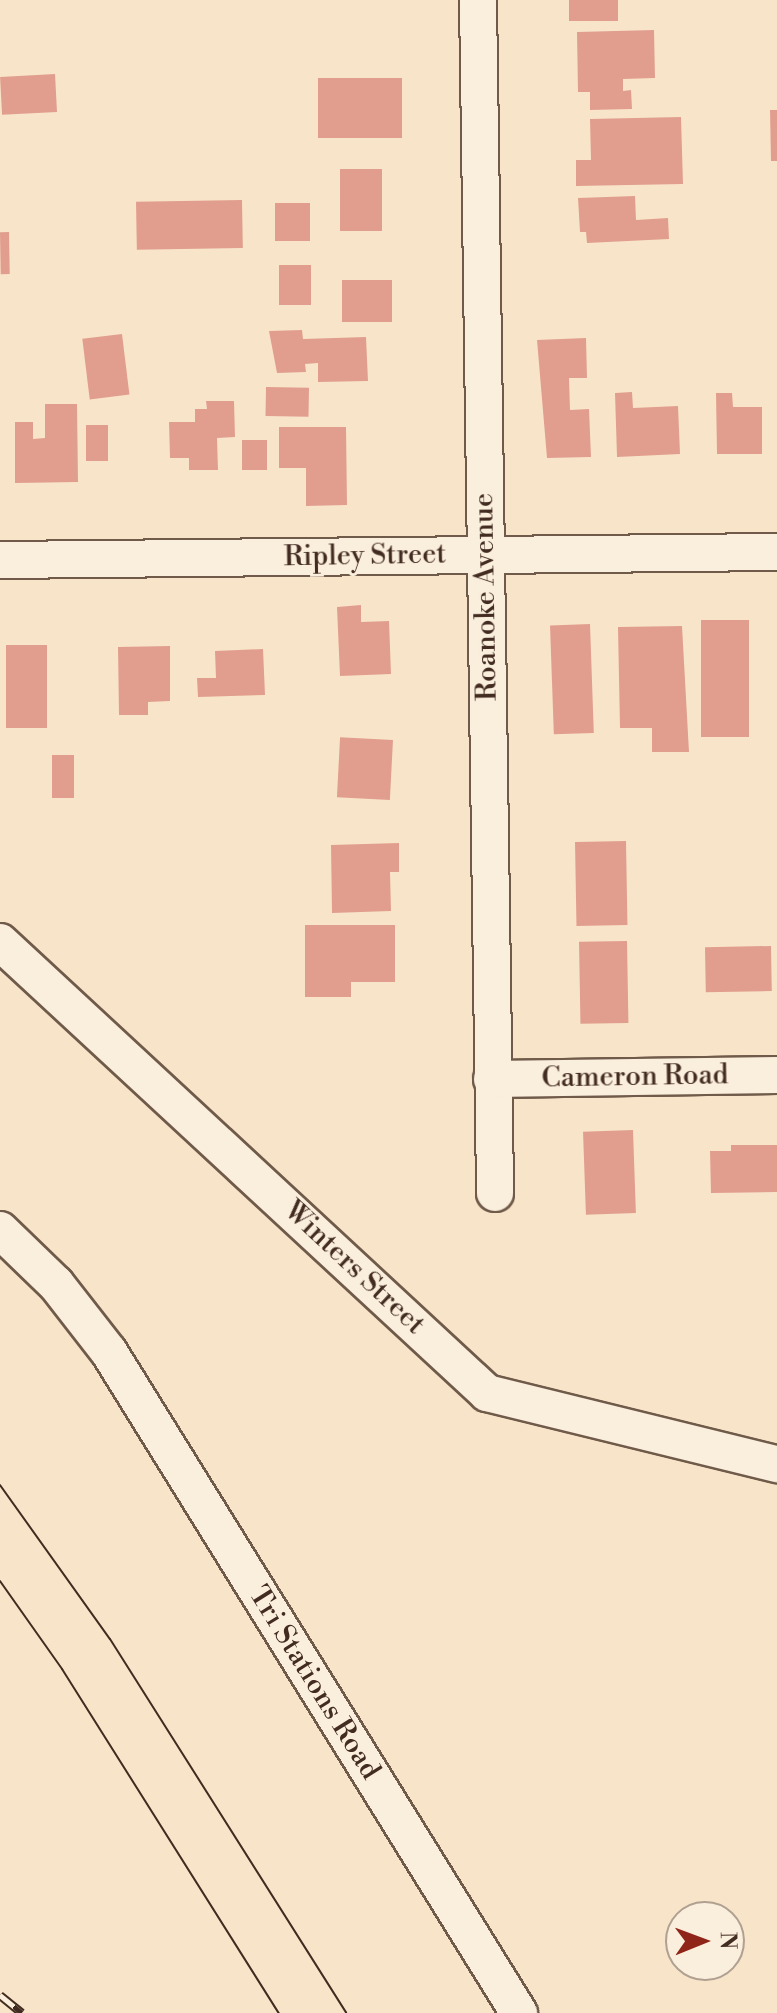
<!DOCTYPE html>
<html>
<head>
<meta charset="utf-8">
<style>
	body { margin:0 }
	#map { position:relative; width:777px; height:2013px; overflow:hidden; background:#f8e5c9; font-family:"Libre Bodoni",serif }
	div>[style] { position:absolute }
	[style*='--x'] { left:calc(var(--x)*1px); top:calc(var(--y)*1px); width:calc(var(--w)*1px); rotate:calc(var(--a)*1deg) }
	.building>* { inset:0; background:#e19e8f; transform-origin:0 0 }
	.roads { filter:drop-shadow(2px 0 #705a4a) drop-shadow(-2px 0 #705a4a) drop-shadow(0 2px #705a4a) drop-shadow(0 -2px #705a4a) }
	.minor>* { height:36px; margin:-18px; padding:0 18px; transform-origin:18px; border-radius:18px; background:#faeedc }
	.tram>* { height:2px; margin:-1px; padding:0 1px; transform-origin:1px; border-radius:1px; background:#422b20 }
	.rail>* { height:9px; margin-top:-4.5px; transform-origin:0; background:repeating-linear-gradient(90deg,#faeedc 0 18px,#422b20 0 36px); box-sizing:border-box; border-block:2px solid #422b20 }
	span { translate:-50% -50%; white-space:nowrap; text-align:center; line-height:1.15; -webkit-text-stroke:6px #faeedc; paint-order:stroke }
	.street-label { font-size:28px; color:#422b20 }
	.north { position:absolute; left:665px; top:1901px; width:80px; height:80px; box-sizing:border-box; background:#faeedc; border:2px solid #b0a091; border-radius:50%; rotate:89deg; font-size:22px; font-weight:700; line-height:32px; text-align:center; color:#422b20 }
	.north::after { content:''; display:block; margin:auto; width:28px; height:36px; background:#8f2418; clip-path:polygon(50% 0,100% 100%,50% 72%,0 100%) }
</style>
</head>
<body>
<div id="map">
	<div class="building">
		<i style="left:569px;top:0;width:49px;height:21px"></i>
		<i style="clip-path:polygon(654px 30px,655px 78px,623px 79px,623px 91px,631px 90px,632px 109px,590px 110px,590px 92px,578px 92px,577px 32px)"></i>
		<i style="left:55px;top:74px;width:38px;height:55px;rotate:87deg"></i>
		<i style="left:402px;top:78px;width:60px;height:84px;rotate:90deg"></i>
		<i style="clip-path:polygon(770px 110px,777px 110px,777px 161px,771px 161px)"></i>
		<i style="clip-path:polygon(681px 117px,683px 184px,576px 186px,576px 160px,591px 160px,590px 119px)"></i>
		<i style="left:340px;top:169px;width:42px;height:62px"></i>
		<i style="clip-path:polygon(635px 196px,636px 220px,668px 218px,669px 239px,587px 243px,586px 232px,580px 232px,578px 198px)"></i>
		<i style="left:242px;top:200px;width:48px;height:106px;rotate:89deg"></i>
		<i style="left:275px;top:203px;width:35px;height:38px"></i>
		<i style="left:9px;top:232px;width:42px;height:9px;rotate:89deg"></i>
		<i style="left:311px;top:265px;width:40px;height:32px;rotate:90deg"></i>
		<i style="left:342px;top:280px;width:50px;height:42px"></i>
		<i style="clip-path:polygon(302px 330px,303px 339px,366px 337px,368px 381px,318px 382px,318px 363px,305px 364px,306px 372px,277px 373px,269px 331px)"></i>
		<i style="left:122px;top:334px;width:61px;height:40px;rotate:83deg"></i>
		<i style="clip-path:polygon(586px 338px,587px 378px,569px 378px,570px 410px,589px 409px,591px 457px,547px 458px,537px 340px)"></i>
		<i style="left:266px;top:387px;width:43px;height:29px;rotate:1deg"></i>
		<i style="clip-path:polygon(632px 392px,633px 408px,678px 406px,680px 454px,617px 457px,615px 393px)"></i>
		<i style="clip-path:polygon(716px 393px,732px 393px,733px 407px,762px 407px,762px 454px,717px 454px)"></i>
		<i style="clip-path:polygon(206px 401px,234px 401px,235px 437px,217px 438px,218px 470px,189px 470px,189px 458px,170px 458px,169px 422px,195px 422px,195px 409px,207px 409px)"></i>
		<i style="clip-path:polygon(45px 404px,77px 404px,78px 482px,15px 483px,15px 422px,33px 422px,33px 439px,45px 438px)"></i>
		<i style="left:86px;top:425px;width:22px;height:36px"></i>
		<i style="clip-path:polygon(279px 427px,346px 427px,347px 505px,306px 506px,306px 468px,279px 468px)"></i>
		<i style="left:242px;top:440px;width:25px;height:30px"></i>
		<i style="clip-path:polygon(361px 605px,361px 622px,389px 621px,391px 674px,340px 676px,337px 607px)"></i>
		<i style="left:749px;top:620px;width:117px;height:48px;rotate:90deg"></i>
		<i style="left:590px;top:624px;width:109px;height:40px;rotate:88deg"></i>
		<i style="clip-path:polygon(682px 626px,689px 752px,652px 752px,652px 728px,620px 728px,618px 627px)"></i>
		<i style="left:6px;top:645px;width:41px;height:83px"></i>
		<i style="clip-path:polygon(170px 646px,170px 701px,148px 702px,148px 715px,119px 715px,118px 647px)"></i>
		<i style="clip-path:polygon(263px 649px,265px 695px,198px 697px,197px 678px,216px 678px,215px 651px)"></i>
		<i style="left:393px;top:740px;width:60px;height:53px;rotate:93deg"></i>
		<i style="left:52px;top:755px;width:22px;height:43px"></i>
		<i style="left:626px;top:841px;width:84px;height:51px;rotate:89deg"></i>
		<i style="clip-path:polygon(399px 843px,399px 872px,390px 872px,391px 911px,332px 913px,331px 845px)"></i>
		<i style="clip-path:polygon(305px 925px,395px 925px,395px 982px,351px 982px,351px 997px,305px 997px)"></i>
		<i style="left:627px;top:941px;width:82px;height:48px;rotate:89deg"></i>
		<i style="left:771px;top:946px;width:45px;height:66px;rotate:89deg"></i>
		<i style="left:633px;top:1130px;width:83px;height:50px;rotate:88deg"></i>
		<i style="clip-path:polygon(731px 1145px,777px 1145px,777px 1192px,711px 1193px,710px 1151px,731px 1151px)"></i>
	</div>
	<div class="roads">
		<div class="minor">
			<i style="--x:478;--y:0;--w:1193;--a:89.18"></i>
			<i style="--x:0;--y:560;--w:777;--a:-0.59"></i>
			<i style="--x:0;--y:942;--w:664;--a:42.8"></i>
			<i style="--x:487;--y:1393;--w:299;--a:13.8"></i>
			<i style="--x:492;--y:1079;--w:285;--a:-0.8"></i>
			<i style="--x:0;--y:1230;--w:78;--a:44"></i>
			<i style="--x:56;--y:1284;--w:86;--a:52.1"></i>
			<i style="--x:109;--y:1352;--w:778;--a:58.19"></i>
		</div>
	</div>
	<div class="tram">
		<i style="--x:0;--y:1485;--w:189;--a:54.5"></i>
		<i style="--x:110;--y:1639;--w:442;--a:57.7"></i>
		<i style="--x:0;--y:1581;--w:108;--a:54.8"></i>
		<i style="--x:62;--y:1669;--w:407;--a:57.8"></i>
	</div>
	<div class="rail">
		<i style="--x:0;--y:1995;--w:28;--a:39"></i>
	</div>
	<div class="street-label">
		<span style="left:365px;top:556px;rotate:-1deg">Ripley Street</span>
		<span style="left:486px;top:597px;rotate:-91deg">Roanoke Avenue</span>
		<span style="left:635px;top:1077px;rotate:-1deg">Cameron Road</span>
		<span style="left:354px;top:1268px;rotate:43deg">Winters Street</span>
		<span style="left:314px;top:1683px;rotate:58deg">Tri Stations Road</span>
	</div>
	<div class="north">N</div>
</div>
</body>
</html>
